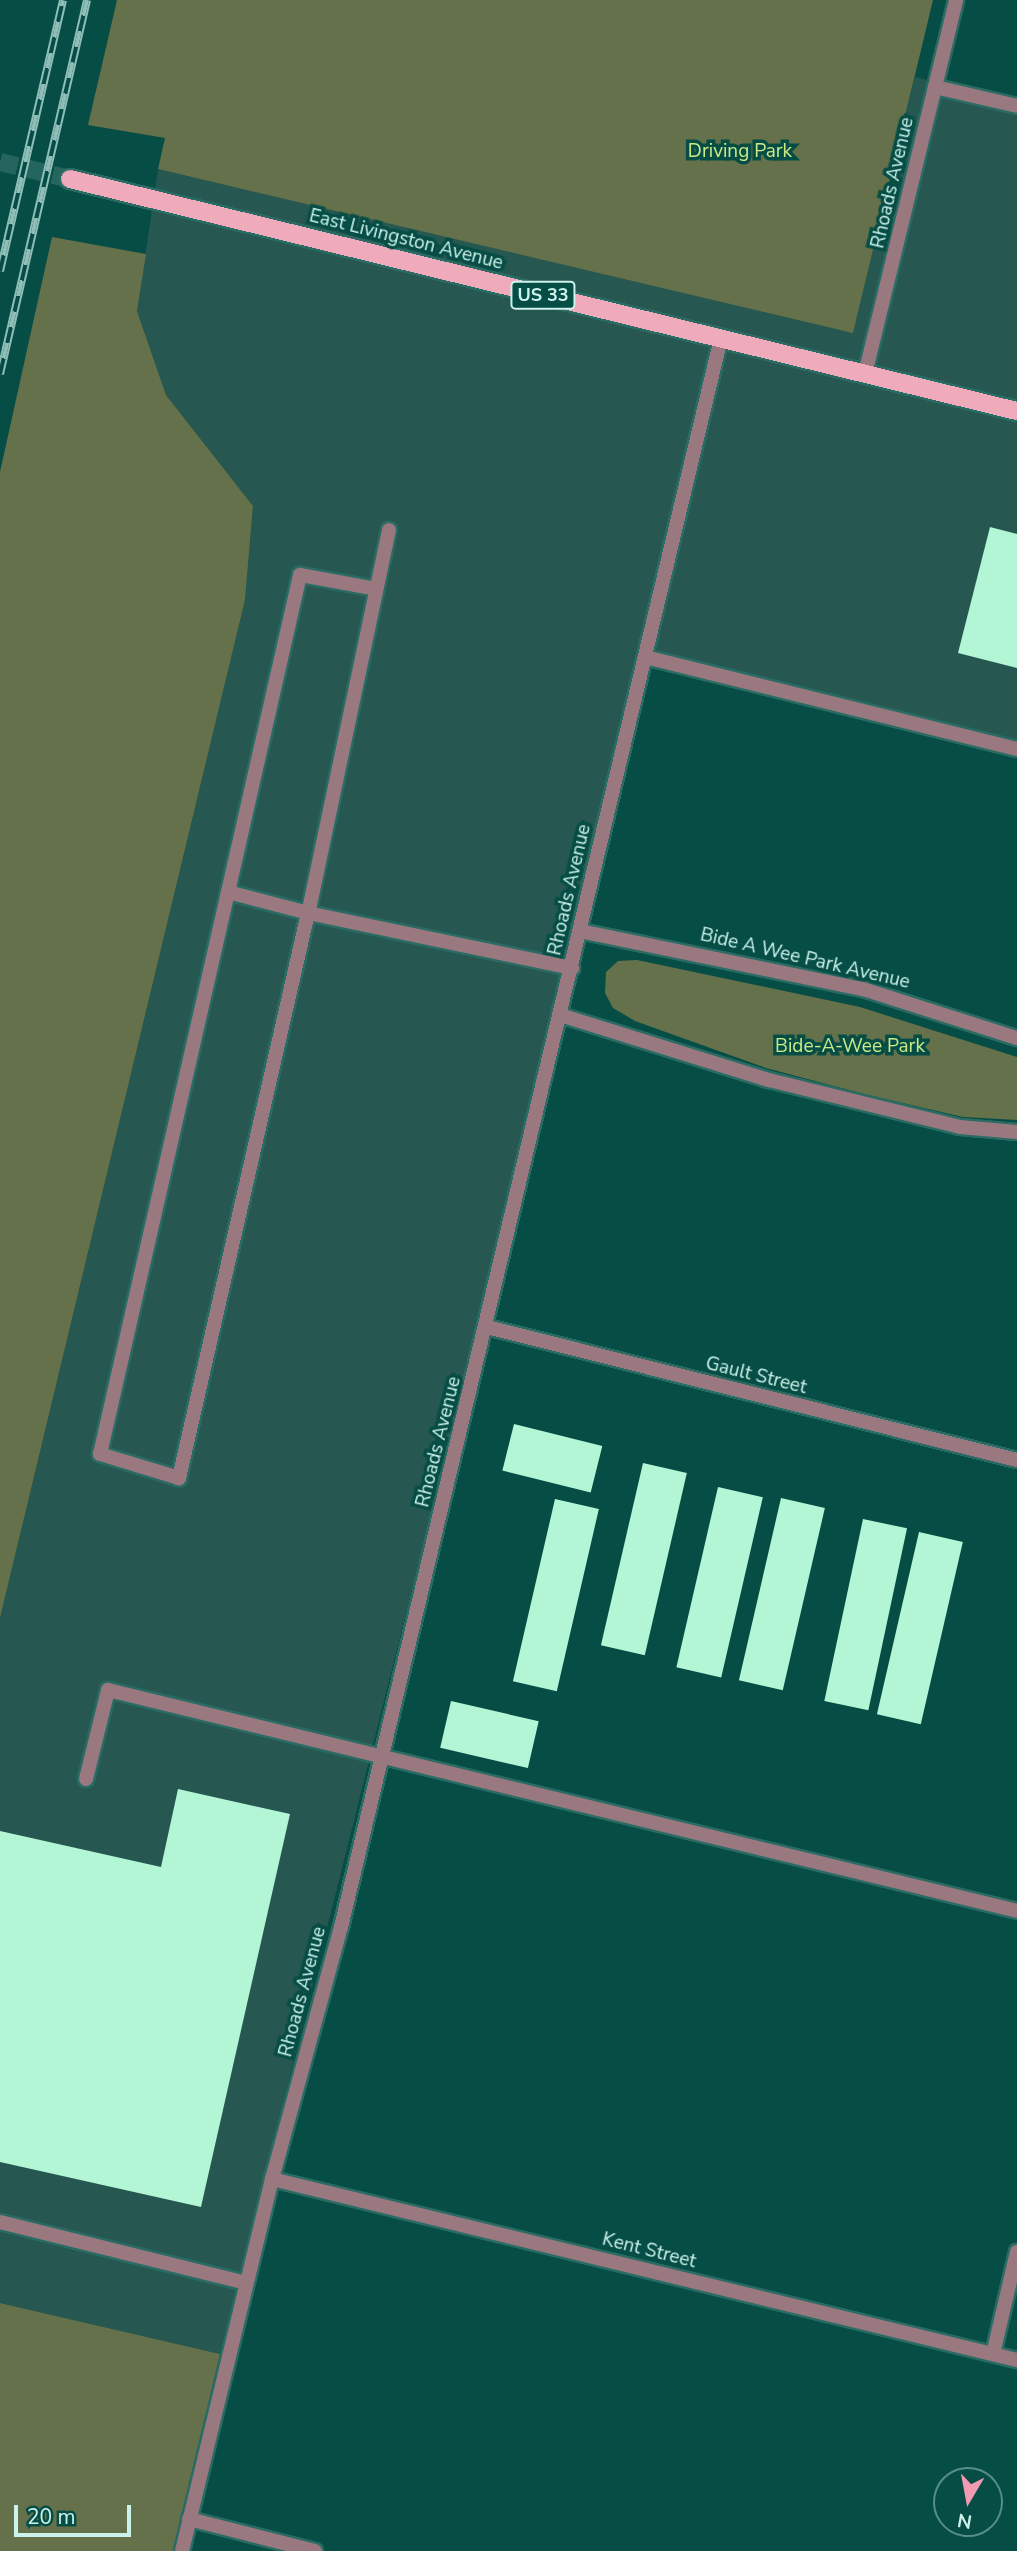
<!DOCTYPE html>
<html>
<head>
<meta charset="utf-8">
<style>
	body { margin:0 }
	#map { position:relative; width:1017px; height:2551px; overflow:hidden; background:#064d45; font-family:"Nunito Sans",sans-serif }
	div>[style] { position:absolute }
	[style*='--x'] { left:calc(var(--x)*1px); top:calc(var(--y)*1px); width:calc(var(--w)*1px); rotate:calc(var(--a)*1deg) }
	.built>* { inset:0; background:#265750 }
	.green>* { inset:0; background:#65714a }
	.building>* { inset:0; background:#b3f6d5; transform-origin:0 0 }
	.primary-tunnel>* { height:18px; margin-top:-9px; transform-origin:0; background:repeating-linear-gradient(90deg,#24665e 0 18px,transparent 0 27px) }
	.roads { filter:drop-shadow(2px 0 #2a6b63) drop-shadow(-2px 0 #2a6b63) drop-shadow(0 2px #2a6b63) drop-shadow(0 -2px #2a6b63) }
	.lane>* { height:14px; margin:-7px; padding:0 7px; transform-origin:7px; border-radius:7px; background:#9a7880 }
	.street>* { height:14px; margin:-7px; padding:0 7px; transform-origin:7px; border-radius:7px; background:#9a7880 }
	.primary>* { height:18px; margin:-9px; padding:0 9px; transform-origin:9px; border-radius:9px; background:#efabbc }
	.rail>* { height:8px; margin-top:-4px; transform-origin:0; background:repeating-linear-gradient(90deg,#064d45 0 16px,#8ebeb7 0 32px); box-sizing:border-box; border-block:2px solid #8ebeb7 }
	span { translate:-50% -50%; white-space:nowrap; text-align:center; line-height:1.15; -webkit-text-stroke:7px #064d45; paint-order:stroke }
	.shield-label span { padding:2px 5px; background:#064d45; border:2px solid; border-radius:5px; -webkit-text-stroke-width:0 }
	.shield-label { font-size:18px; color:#ccf2eb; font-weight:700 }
	.park-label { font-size:19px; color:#cbe987 }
	.street-label { font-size:19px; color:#ccf2eb }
	.north { position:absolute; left:933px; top:2467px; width:70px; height:70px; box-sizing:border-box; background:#064d45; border:2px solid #558f87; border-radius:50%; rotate:190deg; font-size:19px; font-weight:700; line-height:28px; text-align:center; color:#ccf2eb }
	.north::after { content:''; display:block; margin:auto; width:24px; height:32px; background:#f19ab1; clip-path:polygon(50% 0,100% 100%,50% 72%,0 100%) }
	.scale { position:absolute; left:14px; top:2505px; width:117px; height:32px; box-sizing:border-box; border:4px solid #ccf2eb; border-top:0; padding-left:9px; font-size:21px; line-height:24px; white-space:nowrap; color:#ccf2eb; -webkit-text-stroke:5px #064d45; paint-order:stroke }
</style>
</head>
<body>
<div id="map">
	<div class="built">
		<i style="clip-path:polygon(915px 77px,1017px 102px,1017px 752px,645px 662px,220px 2354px,0 2303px,0 1618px,245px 600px,253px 506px,166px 395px,137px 311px,158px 169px,853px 332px)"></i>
	</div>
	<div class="green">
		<i style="clip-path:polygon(117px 0,933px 0,853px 333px,158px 169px,165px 138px,88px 125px)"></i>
		<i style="clip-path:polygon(52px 237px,146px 254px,137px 311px,166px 395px,253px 506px,245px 600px,0 1618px,0 472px)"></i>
		<i style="clip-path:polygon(637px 960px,860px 1007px,1017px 1057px,1017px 1120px,963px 1117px,864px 1094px,766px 1068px,635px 1021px,613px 1008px,605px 993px,606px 972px,618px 961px)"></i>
		<i style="clip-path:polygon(0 2303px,220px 2354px,174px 2551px,0 2551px)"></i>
	</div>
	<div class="building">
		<i style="clip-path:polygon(990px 527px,1017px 534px,1017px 668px,958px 653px)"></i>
		<i style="left:514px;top:1424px;width:91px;height:48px;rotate:14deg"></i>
		<i style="left:643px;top:1463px;width:45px;height:187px;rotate:13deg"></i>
		<i style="left:718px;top:1487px;width:46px;height:185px;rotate:13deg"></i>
		<i style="left:781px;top:1498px;width:45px;height:187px;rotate:13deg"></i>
		<i style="left:555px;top:1499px;width:45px;height:187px;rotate:13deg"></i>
		<i style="left:863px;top:1519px;width:45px;height:186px;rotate:12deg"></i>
		<i style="left:919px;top:1532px;width:45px;height:187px;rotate:13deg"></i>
		<i style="left:451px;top:1701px;width:90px;height:48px;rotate:13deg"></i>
		<i style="clip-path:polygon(178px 1789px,290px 1814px,201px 2207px,0 2162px,0 1831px,161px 1867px)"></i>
	</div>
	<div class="primary-tunnel">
		<i style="--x:0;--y:162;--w:72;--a:13.7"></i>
	</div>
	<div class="roads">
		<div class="lane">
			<i style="--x:935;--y:87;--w:84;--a:13"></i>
			<i style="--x:389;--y:530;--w:391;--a:101.9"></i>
			<i style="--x:308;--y:913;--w:270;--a:11.8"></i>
			<i style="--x:645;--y:657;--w:383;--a:13.9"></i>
			<i style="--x:228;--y:892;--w:83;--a:14.7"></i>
			<i style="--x:308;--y:913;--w:580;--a:102.86"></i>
			<i style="--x:179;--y:1478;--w:83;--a:-163.1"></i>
			<i style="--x:100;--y:1454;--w:576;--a:-77.17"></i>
			<i style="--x:228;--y:892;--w:325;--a:-77.2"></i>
			<i style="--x:300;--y:575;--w:77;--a:10.4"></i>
			<i style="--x:86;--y:1779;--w:92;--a:-76.1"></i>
			<i style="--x:108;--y:1690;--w:935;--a:13.66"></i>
			<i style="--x:0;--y:2222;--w:253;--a:13.9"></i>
			<i style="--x:189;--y:2519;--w:130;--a:14.3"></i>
		</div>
		<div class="street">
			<i style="--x:865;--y:374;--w:385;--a:-76.3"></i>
			<i style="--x:580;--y:931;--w:289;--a:11.6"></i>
			<i style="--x:863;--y:989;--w:162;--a:17.7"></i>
			<i style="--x:560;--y:1015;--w:219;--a:17.3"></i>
			<i style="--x:769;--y:1080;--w:197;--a:13.8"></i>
			<i style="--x:960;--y:1127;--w:57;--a:5"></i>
			<i style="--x:487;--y:1327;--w:546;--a:14.09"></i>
			<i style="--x:272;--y:2179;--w:767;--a:13.66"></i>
			<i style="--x:993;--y:2354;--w:105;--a:-76.8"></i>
			<i style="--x:182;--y:2551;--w:383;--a:-76.4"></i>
			<i style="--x:272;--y:2179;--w:261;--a:-74.7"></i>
			<i style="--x:341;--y:1927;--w:1634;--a:-76.55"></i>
		</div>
		<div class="primary">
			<i style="--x:70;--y:179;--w:975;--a:13.77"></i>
		</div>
	</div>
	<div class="rail">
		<i style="--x:0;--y:271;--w:278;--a:-76.9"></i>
		<i style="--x:0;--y:374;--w:384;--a:-76.9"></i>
	</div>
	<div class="shield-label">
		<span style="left:543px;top:295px">US 33</span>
	</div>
	<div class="park-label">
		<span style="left:740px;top:152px">Driving Park</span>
		<span style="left:850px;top:1047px">Bide-A-Wee Park</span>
	</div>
	<div class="street-label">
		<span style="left:893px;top:183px;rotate:-77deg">Rhoads Avenue</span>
		<span style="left:406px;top:240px;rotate:14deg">East Livingston Avenue</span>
		<span style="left:570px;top:890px;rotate:-77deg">Rhoads Avenue</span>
		<span style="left:805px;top:959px;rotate:13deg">Bide A Wee Park Avenue</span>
		<span style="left:756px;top:1376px;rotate:14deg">Gault Street</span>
		<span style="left:439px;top:1442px;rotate:-76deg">Rhoads Avenue</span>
		<span style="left:303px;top:1992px;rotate:-75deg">Rhoads Avenue</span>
		<span style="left:649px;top:2251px;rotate:14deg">Kent Street</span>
	</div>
	<div class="north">N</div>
	<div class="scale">20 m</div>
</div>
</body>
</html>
